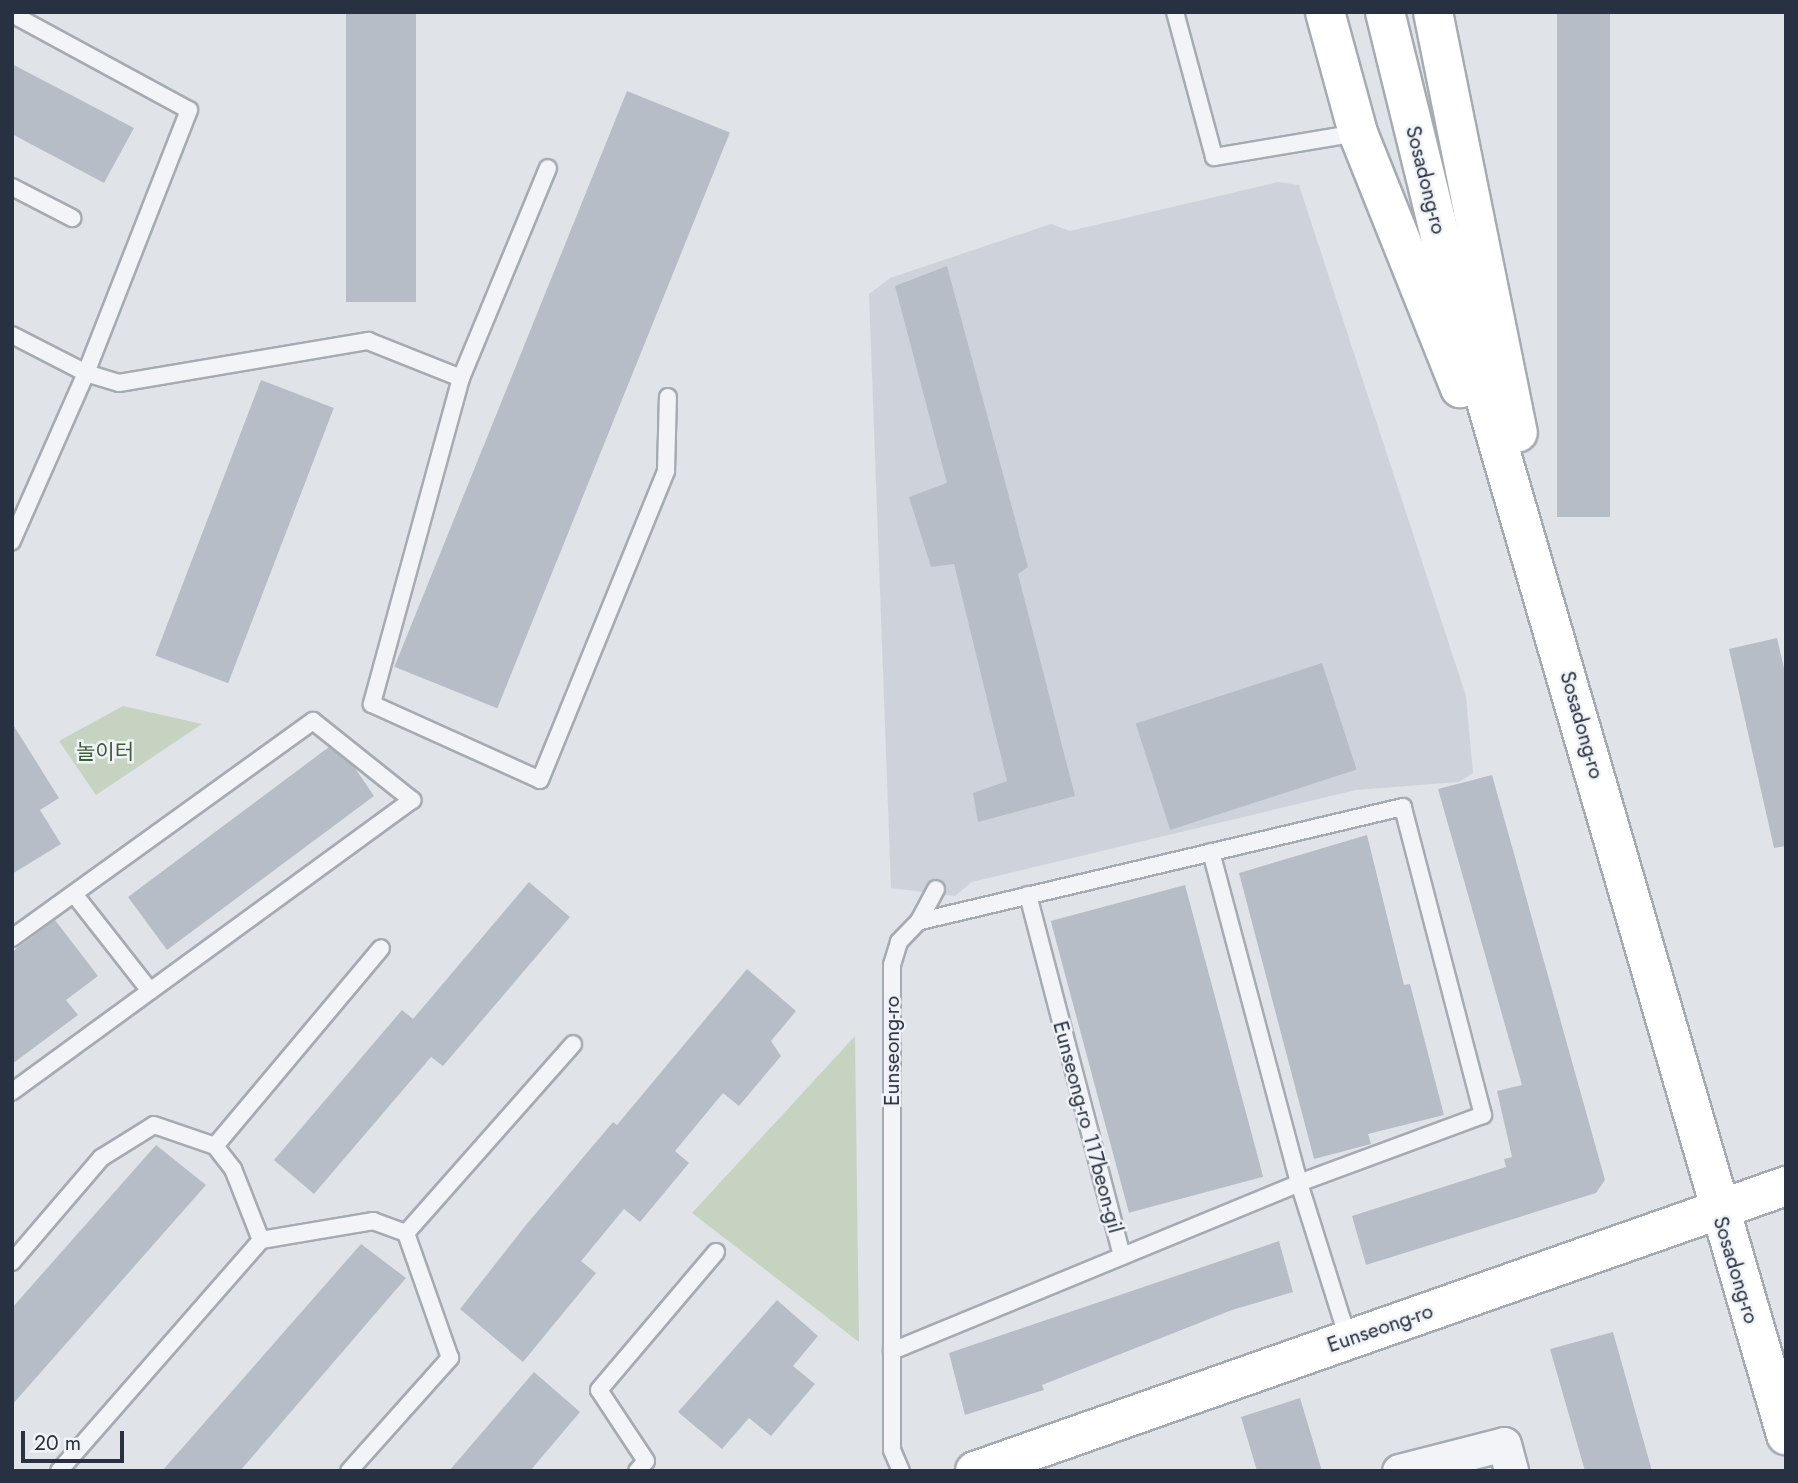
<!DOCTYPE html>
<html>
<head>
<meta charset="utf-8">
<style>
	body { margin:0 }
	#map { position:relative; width:1798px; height:1483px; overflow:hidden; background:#e0e4e9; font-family:Jost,"Noto Sans KR",sans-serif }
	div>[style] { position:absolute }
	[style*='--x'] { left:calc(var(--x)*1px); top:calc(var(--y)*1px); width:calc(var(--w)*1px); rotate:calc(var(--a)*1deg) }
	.built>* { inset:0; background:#ced3db }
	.green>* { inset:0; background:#c6d3c1 }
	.building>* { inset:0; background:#b7bdc6; transform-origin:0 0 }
	.roads { filter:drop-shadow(2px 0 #a5abb3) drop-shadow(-2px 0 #a5abb3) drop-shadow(0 2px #a5abb3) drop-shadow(0 -2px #a5abb3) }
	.lane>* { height:16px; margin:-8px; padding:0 8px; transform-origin:8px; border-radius:8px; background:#f3f4f7 }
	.street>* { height:33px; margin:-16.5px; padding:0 16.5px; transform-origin:16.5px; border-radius:16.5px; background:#f3f4f7 }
	.secondary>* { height:38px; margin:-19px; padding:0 19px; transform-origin:19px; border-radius:19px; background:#fff }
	span { translate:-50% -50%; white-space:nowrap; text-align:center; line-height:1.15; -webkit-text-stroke:5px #f0f3f7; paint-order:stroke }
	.street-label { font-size:21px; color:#283141 }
	.park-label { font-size:21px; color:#3d5d36 }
	.frame { position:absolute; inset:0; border:14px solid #283141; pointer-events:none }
	.scale { position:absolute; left:21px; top:1431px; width:103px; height:32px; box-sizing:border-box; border:4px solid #283141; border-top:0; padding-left:9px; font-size:21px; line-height:24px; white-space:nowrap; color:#283141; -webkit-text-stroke:5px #f0f3f7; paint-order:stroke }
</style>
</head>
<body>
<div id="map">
	<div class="built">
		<i style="clip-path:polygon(1278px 182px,1299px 185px,1466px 696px,1473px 773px,1459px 782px,1356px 790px,972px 882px,955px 896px,891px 888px,869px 294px,890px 278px,1051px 224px,1070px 231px)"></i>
	</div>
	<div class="green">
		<i style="clip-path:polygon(123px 706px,202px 724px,96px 795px,59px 741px)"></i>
		<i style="clip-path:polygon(855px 1036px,855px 1037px,859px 1342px,692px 1213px)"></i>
	</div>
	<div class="building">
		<i style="left:346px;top:12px;width:70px;height:290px"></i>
		<i style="left:1557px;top:12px;width:53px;height:505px"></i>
		<i style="clip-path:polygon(12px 64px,134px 128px,104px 183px,12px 134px)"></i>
		<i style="left:627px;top:91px;width:111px;height:621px;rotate:22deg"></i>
		<i style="clip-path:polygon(947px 266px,1028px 567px,1018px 574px,1075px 796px,978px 822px,973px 793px,1007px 781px,954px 564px,931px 567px,909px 497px,947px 483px,895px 286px)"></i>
		<i style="left:261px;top:380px;width:78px;height:295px;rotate:21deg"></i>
		<i style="clip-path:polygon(1777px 638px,1786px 677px,1786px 846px,1774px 848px,1729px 649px)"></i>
		<i style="left:1322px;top:663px;width:112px;height:196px;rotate:72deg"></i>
		<i style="clip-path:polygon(12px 723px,59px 798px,40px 810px,61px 844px,12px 874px)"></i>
		<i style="clip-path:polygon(329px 747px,355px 768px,374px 796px,167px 950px,128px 897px)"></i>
		<i style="clip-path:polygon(1492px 775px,1605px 1180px,1596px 1193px,1366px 1265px,1352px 1216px,1506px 1167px,1504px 1159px,1512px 1157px,1497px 1091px,1522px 1085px,1438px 789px)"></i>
		<i style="clip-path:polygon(1367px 835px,1404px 985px,1410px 984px,1444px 1115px,1368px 1134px,1371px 1144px,1314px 1159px,1239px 873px)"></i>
		<i style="clip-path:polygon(529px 882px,570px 917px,443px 1066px,431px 1057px,314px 1194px,274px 1160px,402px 1010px,413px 1019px)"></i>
		<i style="left:1185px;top:885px;width:302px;height:139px;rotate:75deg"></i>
		<i style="clip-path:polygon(55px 920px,98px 976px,66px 1000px,78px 1015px,12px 1064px,12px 952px)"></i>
		<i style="clip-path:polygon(747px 969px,796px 1011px,771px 1041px,781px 1056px,739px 1106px,723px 1093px,675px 1151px,689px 1163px,640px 1222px,624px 1209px,581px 1261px,596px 1273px,523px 1362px,460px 1309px,526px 1225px,613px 1122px,617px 1125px)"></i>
		<i style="clip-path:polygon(156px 1145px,206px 1185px,12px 1405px,12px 1308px)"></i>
		<i style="clip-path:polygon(1279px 1241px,1293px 1292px,1232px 1310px,1042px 1385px,1044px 1390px,965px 1415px,949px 1353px)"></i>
		<i style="clip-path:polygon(361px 1244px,406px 1278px,240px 1471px,162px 1471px)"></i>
		<i style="clip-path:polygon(777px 1300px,818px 1336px,793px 1366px,815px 1384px,771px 1436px,749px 1418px,722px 1449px,678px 1412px)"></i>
		<i style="clip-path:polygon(1613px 1332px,1652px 1471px,1585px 1471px,1550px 1349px)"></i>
		<i style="clip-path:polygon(534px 1372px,580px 1412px,530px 1471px,449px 1471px)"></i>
		<i style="clip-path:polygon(1300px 1398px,1322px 1471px,1257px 1471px,1241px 1417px)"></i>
	</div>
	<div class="roads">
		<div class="lane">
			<i style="--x:1175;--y:12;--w:150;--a:74.9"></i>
			<i style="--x:1214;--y:157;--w:145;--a:-9.5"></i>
			<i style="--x:12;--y:14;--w:201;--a:28.5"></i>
			<i style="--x:189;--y:110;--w:282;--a:111.4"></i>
			<i style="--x:86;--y:373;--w:184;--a:113.8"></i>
			<i style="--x:12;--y:187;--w:68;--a:27.3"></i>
			<i style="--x:12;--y:335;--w:83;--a:27.2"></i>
			<i style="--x:86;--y:373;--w:34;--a:17"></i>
			<i style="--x:119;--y:383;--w:253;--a:-9.6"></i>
			<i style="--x:368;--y:341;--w:100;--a:21.7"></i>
			<i style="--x:461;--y:378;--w:227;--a:-67.5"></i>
			<i style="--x:461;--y:378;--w:338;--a:105.3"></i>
			<i style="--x:372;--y:704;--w:184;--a:24.3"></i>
			<i style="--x:540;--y:780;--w:334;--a:-67.8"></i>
			<i style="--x:666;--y:471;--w:74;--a:-88.5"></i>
			<i style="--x:1211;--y:852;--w:342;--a:75.1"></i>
			<i style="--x:1299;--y:1183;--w:163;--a:72.5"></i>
			<i style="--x:74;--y:894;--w:123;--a:51.9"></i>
			<i style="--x:1028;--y:895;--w:373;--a:75.4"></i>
			<i style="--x:919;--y:921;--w:36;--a:-62"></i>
			<i style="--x:12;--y:938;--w:371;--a:-35.8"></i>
			<i style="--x:313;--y:721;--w:127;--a:38.6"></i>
			<i style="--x:412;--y:800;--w:495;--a:143.9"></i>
			<i style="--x:261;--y:1240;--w:76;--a:-111.5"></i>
			<i style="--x:233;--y:1169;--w:29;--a:-128"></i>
			<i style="--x:215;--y:1146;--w:258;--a:-50"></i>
			<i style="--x:12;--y:1262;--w:137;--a:-49.4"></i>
			<i style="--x:101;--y:1158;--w:62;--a:-31.9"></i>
			<i style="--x:154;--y:1125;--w:65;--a:19"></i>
			<i style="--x:892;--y:1351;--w:440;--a:-22.4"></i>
			<i style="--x:1299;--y:1183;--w:196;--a:-20.3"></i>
			<i style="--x:1483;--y:1115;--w:318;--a:-104.6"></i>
			<i style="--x:1403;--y:807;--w:497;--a:166.7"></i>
			<i style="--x:919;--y:921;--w:29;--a:134"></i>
			<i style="--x:899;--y:942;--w:24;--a:107"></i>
			<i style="--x:892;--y:965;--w:485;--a:90"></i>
			<i style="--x:892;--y:1450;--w:23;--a:67"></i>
			<i style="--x:59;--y:1471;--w:307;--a:-48.8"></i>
			<i style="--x:261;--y:1240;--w:114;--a:-9.6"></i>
			<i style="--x:373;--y:1221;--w:35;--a:20"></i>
			<i style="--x:406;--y:1233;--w:252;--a:-48.5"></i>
			<i style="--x:349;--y:1471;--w:152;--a:-48.2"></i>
			<i style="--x:450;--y:1358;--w:133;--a:-109.4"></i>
			<i style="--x:637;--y:1471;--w:13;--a:-48"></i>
			<i style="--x:646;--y:1461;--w:85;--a:-123.5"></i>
			<i style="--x:599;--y:1390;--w:181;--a:-49.7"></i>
		</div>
		<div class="street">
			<i style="--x:1399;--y:1471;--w:108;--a:-14.4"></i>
			<i style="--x:1504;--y:1444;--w:28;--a:75"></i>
		</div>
		<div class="secondary">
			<i style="--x:1325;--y:12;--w:125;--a:74.7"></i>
			<i style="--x:1358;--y:133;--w:275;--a:68.2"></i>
			<i style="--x:1385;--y:12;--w:277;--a:76.2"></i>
			<i style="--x:1451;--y:281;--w:1202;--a:73.81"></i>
			<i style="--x:1433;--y:12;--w:429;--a:78.6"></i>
			<i style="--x:975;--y:1471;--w:860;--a:-19.36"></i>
		</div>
	</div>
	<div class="street-label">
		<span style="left:1426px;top:180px;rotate:76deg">Sosadong-ro</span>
		<span style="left:1582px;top:725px;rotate:74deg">Sosadong-ro</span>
		<span style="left:892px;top:1051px;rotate:-90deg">Eunseong-ro</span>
		<span style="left:1088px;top:1127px;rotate:75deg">Eunseong-ro 117beon-gil</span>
		<span style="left:1736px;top:1270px;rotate:73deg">Sosadong-ro</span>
		<span style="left:1380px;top:1328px;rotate:-19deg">Eunseong-ro</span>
	</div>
	<div class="park-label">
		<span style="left:105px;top:752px">놀이터</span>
	</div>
	<div class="frame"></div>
	<div class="scale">20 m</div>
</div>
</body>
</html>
